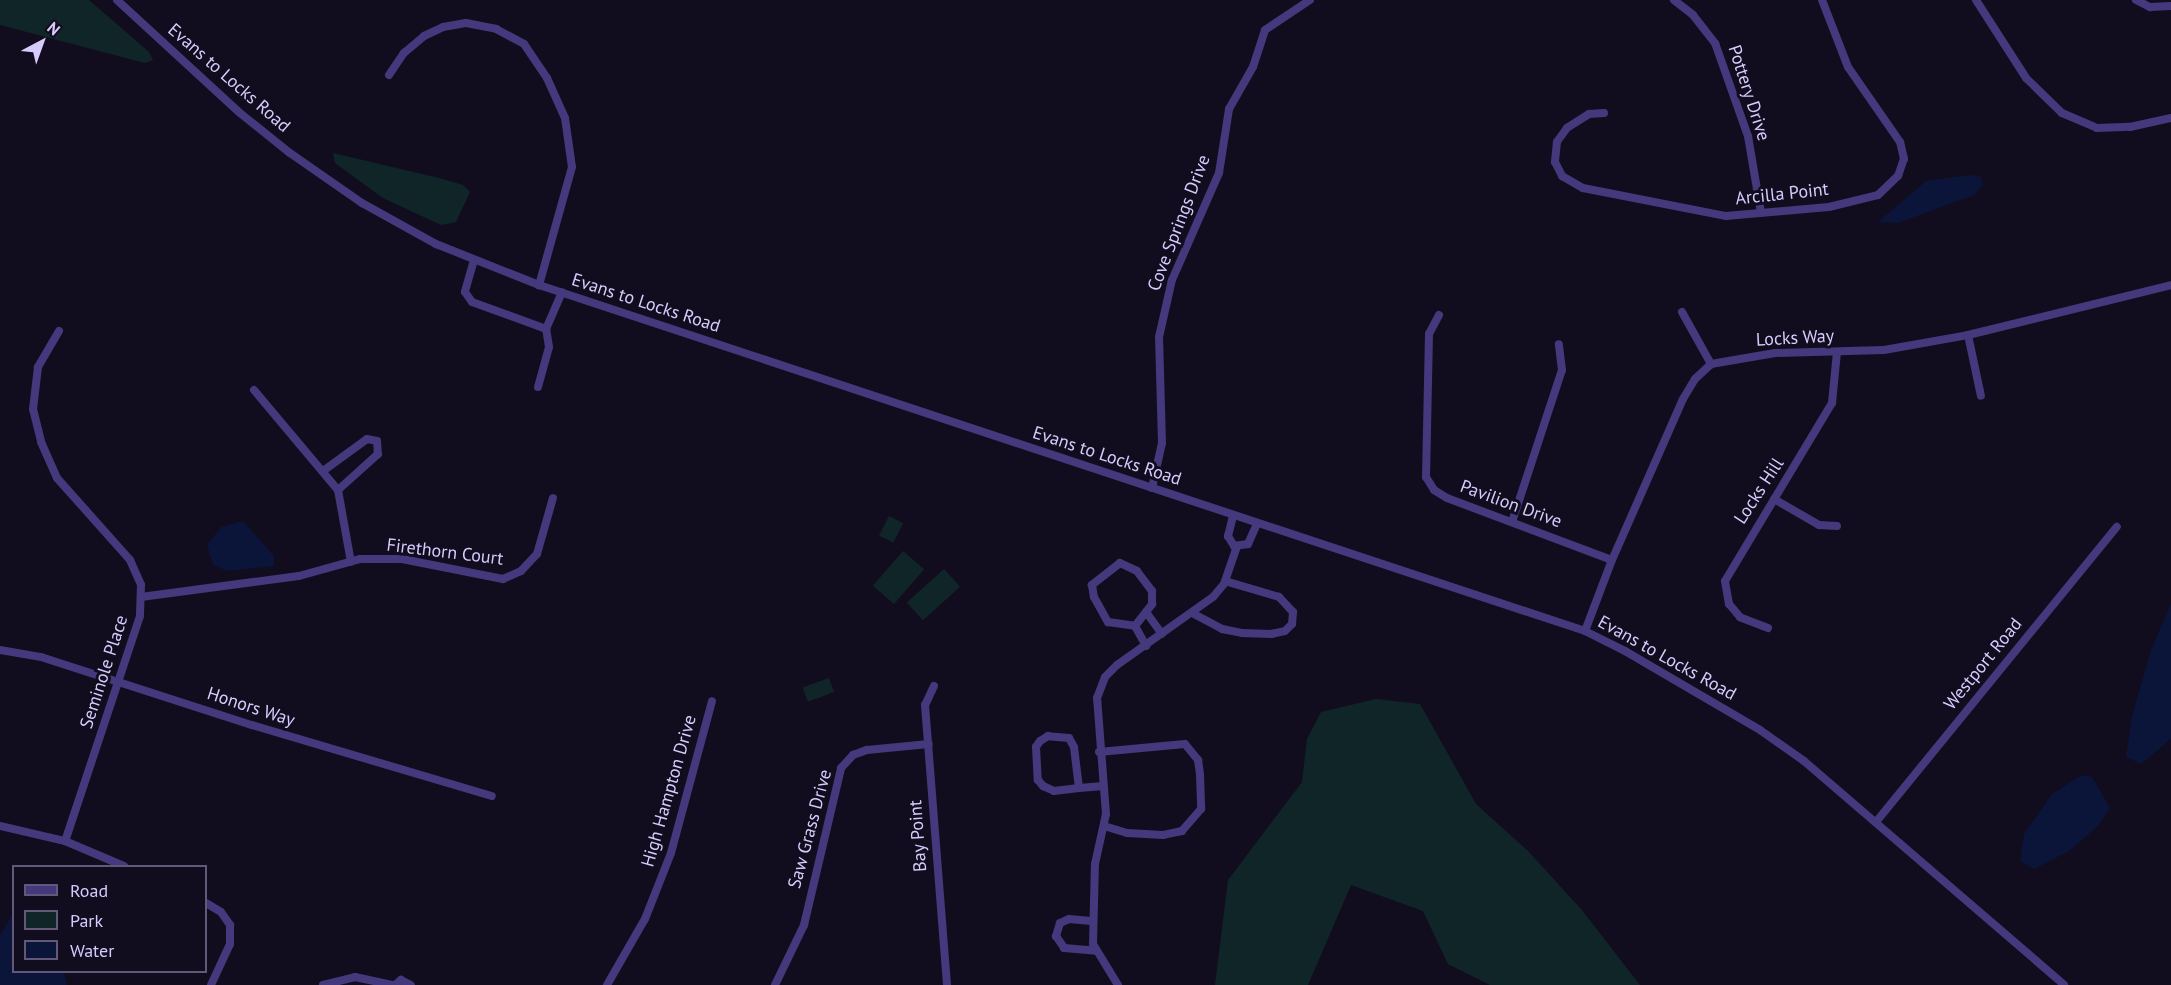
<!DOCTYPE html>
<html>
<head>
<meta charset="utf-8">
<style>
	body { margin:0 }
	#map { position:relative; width:2171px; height:985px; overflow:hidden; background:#120d1e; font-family:"PT Sans",sans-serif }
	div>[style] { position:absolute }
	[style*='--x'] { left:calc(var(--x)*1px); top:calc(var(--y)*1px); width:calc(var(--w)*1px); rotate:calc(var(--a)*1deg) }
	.green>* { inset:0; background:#102528; transform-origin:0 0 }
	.water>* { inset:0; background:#0a1539 }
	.minor>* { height:8px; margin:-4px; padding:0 4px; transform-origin:4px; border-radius:4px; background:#44397c }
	span { translate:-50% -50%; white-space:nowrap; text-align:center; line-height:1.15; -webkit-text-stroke:6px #120d1e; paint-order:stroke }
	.street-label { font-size:18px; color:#d7cbfd }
	.legend { position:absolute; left:12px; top:865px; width:195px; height:108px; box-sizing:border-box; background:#120d1e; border:2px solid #615977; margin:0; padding:8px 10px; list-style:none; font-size:18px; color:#d7cbfd }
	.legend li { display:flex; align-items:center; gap:12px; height:30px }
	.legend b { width:30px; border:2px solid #615977 }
	.north { position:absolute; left:12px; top:12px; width:60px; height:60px; -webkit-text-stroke:4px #120d1e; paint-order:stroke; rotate:41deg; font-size:16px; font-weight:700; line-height:24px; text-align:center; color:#d7cbfd }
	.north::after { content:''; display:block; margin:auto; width:21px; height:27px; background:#d7cbfd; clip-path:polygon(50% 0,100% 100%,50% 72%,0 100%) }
</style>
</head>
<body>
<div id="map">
	<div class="green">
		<i style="clip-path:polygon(0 0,89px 0,149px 52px,153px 60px,145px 63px,0 25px)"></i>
		<i style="clip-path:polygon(333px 153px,439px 178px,463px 185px,470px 192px,456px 222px,441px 225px,383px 198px,335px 163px)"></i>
		<i style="left:889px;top:516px;width:16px;height:22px;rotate:27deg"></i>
		<i style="left:903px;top:551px;width:28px;height:46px;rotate:41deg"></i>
		<i style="left:944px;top:569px;width:24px;height:50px;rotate:48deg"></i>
		<i style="left:829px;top:678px;width:15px;height:28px;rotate:70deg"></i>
		<i style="clip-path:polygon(1376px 699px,1420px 704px,1476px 804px,1529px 852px,1581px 909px,1640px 985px,1490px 985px,1448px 964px,1423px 911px,1351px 885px,1308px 985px,1215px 985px,1228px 880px,1302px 782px,1307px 739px,1321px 712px)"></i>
	</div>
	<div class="water">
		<i style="clip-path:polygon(1971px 175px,1981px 177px,1983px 185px,1974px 195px,1898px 223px,1878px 222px,1926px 181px)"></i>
		<i style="clip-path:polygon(243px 521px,274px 556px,274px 566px,227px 571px,213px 565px,207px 545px,221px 527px)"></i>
		<i style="clip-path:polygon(2171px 604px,2171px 739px,2141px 764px,2126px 757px,2132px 716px,2151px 650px)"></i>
		<i style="clip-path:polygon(2082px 775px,2092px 777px,2110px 808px,2099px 825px,2069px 851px,2034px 869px,2020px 861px,2024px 834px,2052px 794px)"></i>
		<i style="clip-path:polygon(13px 913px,14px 972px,64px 972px,67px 985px,0 985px,0 935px)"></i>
	</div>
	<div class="minor">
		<i style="--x:117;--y:0;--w:167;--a:42.6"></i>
		<i style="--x:240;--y:113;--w:64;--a:38.7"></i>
		<i style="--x:290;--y:153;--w:88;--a:34.8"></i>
		<i style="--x:362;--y:203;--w:85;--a:29"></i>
		<i style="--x:436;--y:244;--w:111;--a:21.7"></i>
		<i style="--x:539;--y:285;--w:1102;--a:18.3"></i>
		<i style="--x:1585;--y:631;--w:45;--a:26.6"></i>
		<i style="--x:1625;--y:651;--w:156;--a:30.3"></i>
		<i style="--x:1760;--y:730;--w:54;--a:35.2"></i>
		<i style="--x:1804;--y:761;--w:343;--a:40.7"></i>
		<i style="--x:1674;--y:0;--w:24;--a:38"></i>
		<i style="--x:1693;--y:15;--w:36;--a:52"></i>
		<i style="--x:1715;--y:43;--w:99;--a:70.5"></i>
		<i style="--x:1748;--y:136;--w:78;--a:80.4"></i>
		<i style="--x:1976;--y:0;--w:93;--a:57.3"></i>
		<i style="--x:2026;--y:78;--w:50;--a:44.2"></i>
		<i style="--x:2062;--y:113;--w:38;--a:23"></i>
		<i style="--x:2097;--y:128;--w:33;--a:-2"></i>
		<i style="--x:2130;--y:127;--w:42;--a:-12.4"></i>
		<i style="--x:2136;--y:0;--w:16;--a:27"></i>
		<i style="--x:2150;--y:7;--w:21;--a:-3"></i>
		<i style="--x:389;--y:75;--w:27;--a:-56"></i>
		<i style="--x:404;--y:53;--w:26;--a:-40"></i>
		<i style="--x:424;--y:36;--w:21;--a:-25"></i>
		<i style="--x:443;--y:27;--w:23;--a:-10"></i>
		<i style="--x:466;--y:23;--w:31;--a:11"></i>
		<i style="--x:496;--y:29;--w:32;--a:28"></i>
		<i style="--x:524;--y:44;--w:41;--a:55.9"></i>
		<i style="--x:547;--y:78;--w:44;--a:65.8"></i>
		<i style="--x:565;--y:118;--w:49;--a:81.9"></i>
		<i style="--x:572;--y:167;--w:123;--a:105.6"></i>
		<i style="--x:1604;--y:113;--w:15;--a:176"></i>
		<i style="--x:1589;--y:114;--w:26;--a:148"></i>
		<i style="--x:1567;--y:128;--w:17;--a:126"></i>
		<i style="--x:1557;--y:142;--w:20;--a:96"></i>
		<i style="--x:1555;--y:162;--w:16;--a:63"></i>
		<i style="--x:1562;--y:176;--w:24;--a:30"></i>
		<i style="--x:1583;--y:188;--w:146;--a:11.1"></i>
		<i style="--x:1726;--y:216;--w:103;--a:-5"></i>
		<i style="--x:1829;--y:207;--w:50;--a:-13.8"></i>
		<i style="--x:1878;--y:195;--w:28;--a:-44"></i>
		<i style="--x:1898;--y:176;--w:18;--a:-71"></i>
		<i style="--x:1904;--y:159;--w:17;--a:-103"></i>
		<i style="--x:1900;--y:142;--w:91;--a:-124.7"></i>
		<i style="--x:1848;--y:67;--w:72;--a:-111.2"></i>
		<i style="--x:474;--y:260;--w:33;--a:106"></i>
		<i style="--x:465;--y:292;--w:12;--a:55"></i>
		<i style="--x:472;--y:302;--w:79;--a:20"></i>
		<i style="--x:1682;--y:312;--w:60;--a:60.9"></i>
		<i style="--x:1439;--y:315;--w:21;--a:118"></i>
		<i style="--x:1429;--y:334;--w:143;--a:91.2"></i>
		<i style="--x:1426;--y:477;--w:15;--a:58"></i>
		<i style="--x:1434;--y:490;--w:15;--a:32"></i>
		<i style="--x:1447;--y:498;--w:176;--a:20.6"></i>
		<i style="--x:59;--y:331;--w:42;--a:120.3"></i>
		<i style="--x:38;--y:367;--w:42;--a:96.8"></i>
		<i style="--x:33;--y:409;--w:34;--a:76"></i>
		<i style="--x:41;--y:442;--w:39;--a:66"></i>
		<i style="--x:57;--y:478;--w:110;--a:48.3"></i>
		<i style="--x:130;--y:560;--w:27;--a:66"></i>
		<i style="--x:141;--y:585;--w:31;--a:92"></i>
		<i style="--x:140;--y:616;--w:237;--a:108.4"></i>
		<i style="--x:1968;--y:335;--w:62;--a:78"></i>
		<i style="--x:538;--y:387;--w:41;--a:-74.6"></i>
		<i style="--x:549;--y:347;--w:18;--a:-99"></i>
		<i style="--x:546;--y:329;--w:40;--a:-66.6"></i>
		<i style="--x:254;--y:390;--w:131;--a:50"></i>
		<i style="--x:338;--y:490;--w:73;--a:79.8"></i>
		<i style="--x:323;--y:471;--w:54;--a:-36"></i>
		<i style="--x:367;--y:439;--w:10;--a:11"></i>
		<i style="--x:377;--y:441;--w:13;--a:86"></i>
		<i style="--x:378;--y:454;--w:54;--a:138"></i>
		<i style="--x:1152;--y:488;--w:46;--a:-77.5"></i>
		<i style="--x:1162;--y:443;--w:106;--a:-91.6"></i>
		<i style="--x:1159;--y:337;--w:58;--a:-77.2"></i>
		<i style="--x:1172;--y:280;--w:117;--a:-66.3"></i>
		<i style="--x:1219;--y:173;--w:65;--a:-81.1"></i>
		<i style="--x:1229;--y:109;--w:48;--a:-60.3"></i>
		<i style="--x:1253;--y:67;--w:39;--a:-72"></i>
		<i style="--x:1265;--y:30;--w:54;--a:-33.7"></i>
		<i style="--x:1774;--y:499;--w:52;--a:30"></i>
		<i style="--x:1819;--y:525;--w:18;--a:3"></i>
		<i style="--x:1233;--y:516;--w:21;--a:104"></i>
		<i style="--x:1228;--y:536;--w:12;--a:59"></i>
		<i style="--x:1234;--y:546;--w:14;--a:-8"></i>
		<i style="--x:1248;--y:544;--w:22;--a:-66"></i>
		<i style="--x:1512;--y:522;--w:160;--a:-71.8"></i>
		<i style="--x:1562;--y:370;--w:26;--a:-97"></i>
		<i style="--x:141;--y:597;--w:159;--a:-7.6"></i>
		<i style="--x:299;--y:576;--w:63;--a:-15.6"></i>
		<i style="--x:360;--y:559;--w:42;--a:0"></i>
		<i style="--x:402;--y:559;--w:103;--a:11.2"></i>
		<i style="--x:503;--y:579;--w:20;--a:-24"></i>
		<i style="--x:521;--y:571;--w:23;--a:-47"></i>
		<i style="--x:537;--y:554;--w:58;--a:-74.1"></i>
		<i style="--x:1146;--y:612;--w:27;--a:54"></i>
		<i style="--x:1194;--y:614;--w:32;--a:28"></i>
		<i style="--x:1222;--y:629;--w:20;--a:11"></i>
		<i style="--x:1242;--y:633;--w:29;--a:2"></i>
		<i style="--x:1271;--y:634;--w:14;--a:-12"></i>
		<i style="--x:1285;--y:631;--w:10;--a:-45"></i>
		<i style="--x:1292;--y:624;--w:12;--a:-85"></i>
		<i style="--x:1293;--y:612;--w:21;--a:-133"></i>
		<i style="--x:1279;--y:597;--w:56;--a:-163.5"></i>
		<i style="--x:1135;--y:626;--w:28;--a:-52"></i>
		<i style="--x:1152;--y:604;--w:13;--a:-90"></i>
		<i style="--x:1152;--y:591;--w:25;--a:-127"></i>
		<i style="--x:1137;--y:571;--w:19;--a:-155"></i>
		<i style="--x:1120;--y:563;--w:36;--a:142"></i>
		<i style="--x:1092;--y:585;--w:12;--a:81"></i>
		<i style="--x:1094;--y:597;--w:29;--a:61"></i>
		<i style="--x:1108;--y:622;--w:27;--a:8"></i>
		<i style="--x:1135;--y:626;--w:23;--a:61"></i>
		<i style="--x:1768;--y:628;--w:30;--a:-159"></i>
		<i style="--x:1740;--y:617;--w:17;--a:-130"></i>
		<i style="--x:1729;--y:604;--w:23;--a:-100"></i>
		<i style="--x:1725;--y:581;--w:208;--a:-59"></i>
		<i style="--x:1832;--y:403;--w:51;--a:-84.4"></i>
		<i style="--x:1585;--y:631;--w:76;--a:-69.2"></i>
		<i style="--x:1612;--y:560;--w:176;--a:-66.2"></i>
		<i style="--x:1683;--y:399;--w:23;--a:-59"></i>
		<i style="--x:1695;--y:379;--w:22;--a:-43"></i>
		<i style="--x:1711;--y:364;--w:65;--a:-9.8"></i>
		<i style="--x:1775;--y:353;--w:109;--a:-1.6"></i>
		<i style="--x:1884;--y:350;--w:85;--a:-10.1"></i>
		<i style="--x:1968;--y:335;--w:209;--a:-13.8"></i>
		<i style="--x:0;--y:650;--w:42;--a:9.7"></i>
		<i style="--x:41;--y:657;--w:222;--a:17.9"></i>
		<i style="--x:252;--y:725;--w:250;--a:16.5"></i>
		<i style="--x:934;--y:686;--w:21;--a:115"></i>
		<i style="--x:925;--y:705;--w:281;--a:85.5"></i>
		<i style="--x:1099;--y:752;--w:86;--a:-5.3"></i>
		<i style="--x:1185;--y:744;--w:21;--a:51"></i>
		<i style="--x:1198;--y:760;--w:15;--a:82"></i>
		<i style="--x:1200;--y:775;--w:34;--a:88"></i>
		<i style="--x:1201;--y:809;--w:29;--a:131"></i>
		<i style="--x:1182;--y:831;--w:19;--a:168"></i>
		<i style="--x:1163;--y:835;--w:36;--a:-177"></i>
		<i style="--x:1127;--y:833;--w:24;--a:-163"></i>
		<i style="--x:1079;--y:788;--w:41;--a:-97"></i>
		<i style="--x:1074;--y:747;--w:10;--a:-119"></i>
		<i style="--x:1069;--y:738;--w:21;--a:-175"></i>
		<i style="--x:1048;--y:736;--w:9;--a:148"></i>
		<i style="--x:1040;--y:741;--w:7;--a:124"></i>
		<i style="--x:1036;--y:747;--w:33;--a:87"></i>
		<i style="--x:1038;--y:780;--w:8;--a:50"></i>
		<i style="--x:1043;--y:786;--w:12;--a:24"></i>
		<i style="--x:1054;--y:791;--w:25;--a:-7"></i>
		<i style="--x:1079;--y:788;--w:24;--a:-5"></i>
		<i style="--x:1876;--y:822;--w:381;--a:-50.8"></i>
		<i style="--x:0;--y:826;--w:67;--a:13"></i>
		<i style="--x:65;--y:841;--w:64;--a:23"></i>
		<i style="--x:206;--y:903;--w:17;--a:31"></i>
		<i style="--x:221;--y:912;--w:16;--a:55"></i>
		<i style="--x:230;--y:925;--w:19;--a:90"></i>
		<i style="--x:230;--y:944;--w:45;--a:114.9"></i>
		<i style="--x:1091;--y:921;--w:22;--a:-175"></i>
		<i style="--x:1069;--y:919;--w:10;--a:156"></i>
		<i style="--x:1060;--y:923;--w:14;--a:107"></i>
		<i style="--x:1056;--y:936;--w:14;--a:56"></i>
		<i style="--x:1064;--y:948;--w:32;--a:5"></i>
		<i style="--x:323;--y:985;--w:33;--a:-14"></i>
		<i style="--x:355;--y:977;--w:39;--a:12"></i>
		<i style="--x:395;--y:985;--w:8;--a:-40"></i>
		<i style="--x:401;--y:980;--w:11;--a:27"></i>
		<i style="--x:607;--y:985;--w:76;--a:-60.1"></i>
		<i style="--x:645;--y:919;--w:71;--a:-68.5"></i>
		<i style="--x:671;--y:853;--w:157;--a:-74.9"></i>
		<i style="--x:775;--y:985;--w:67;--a:-64.2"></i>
		<i style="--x:804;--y:925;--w:161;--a:-76.7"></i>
		<i style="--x:841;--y:768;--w:18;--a:-47"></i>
		<i style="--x:853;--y:755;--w:15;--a:-20"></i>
		<i style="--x:867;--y:750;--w:62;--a:-5.5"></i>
		<i style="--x:1118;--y:985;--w:48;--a:-121.4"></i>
		<i style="--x:1093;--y:944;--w:80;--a:-88.6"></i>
		<i style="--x:1095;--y:864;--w:51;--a:-77.6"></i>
		<i style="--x:1106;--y:814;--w:116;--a:-94.4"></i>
		<i style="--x:1097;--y:698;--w:22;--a:-69"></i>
		<i style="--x:1105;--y:677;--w:17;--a:-45"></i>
		<i style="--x:1117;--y:665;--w:118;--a:-35.3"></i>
		<i style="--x:1213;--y:597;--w:17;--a:-50"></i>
		<i style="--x:1224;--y:584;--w:39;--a:-71"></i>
	</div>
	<div class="street-label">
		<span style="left:229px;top:78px;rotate:41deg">Evans to Locks Road</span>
		<span style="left:1749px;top:93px;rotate:72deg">Pottery Drive</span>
		<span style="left:1782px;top:194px;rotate:-6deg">Arcilla Point</span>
		<span style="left:1179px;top:223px;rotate:-69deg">Cove Springs Drive</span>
		<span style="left:646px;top:303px;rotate:18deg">Evans to Locks Road</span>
		<span style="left:1795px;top:338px;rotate:-3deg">Locks Way</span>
		<span style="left:1107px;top:456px;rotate:18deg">Evans to Locks Road</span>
		<span style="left:1759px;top:491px;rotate:-57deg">Locks Hill</span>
		<span style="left:1511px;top:504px;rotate:20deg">Pavilion Drive</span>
		<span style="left:445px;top:552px;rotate:7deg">Firethorn Court</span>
		<span style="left:1667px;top:658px;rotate:29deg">Evans to Locks Road</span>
		<span style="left:1983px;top:664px;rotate:-51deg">Westport Road</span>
		<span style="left:104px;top:672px;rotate:-72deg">Seminole Place</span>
		<span style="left:251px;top:707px;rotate:18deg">Honors Way</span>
		<span style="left:669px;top:791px;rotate:-74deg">High Hampton Drive</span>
		<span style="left:810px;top:829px;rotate:-75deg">Saw Grass Drive</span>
		<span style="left:918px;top:836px;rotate:-94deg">Bay Point</span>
	</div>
	<ul class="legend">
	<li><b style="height:8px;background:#44397c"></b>Road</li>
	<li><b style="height:16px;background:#102528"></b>Park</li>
	<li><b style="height:16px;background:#0a1539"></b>Water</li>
	</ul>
	<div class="north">N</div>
</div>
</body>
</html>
